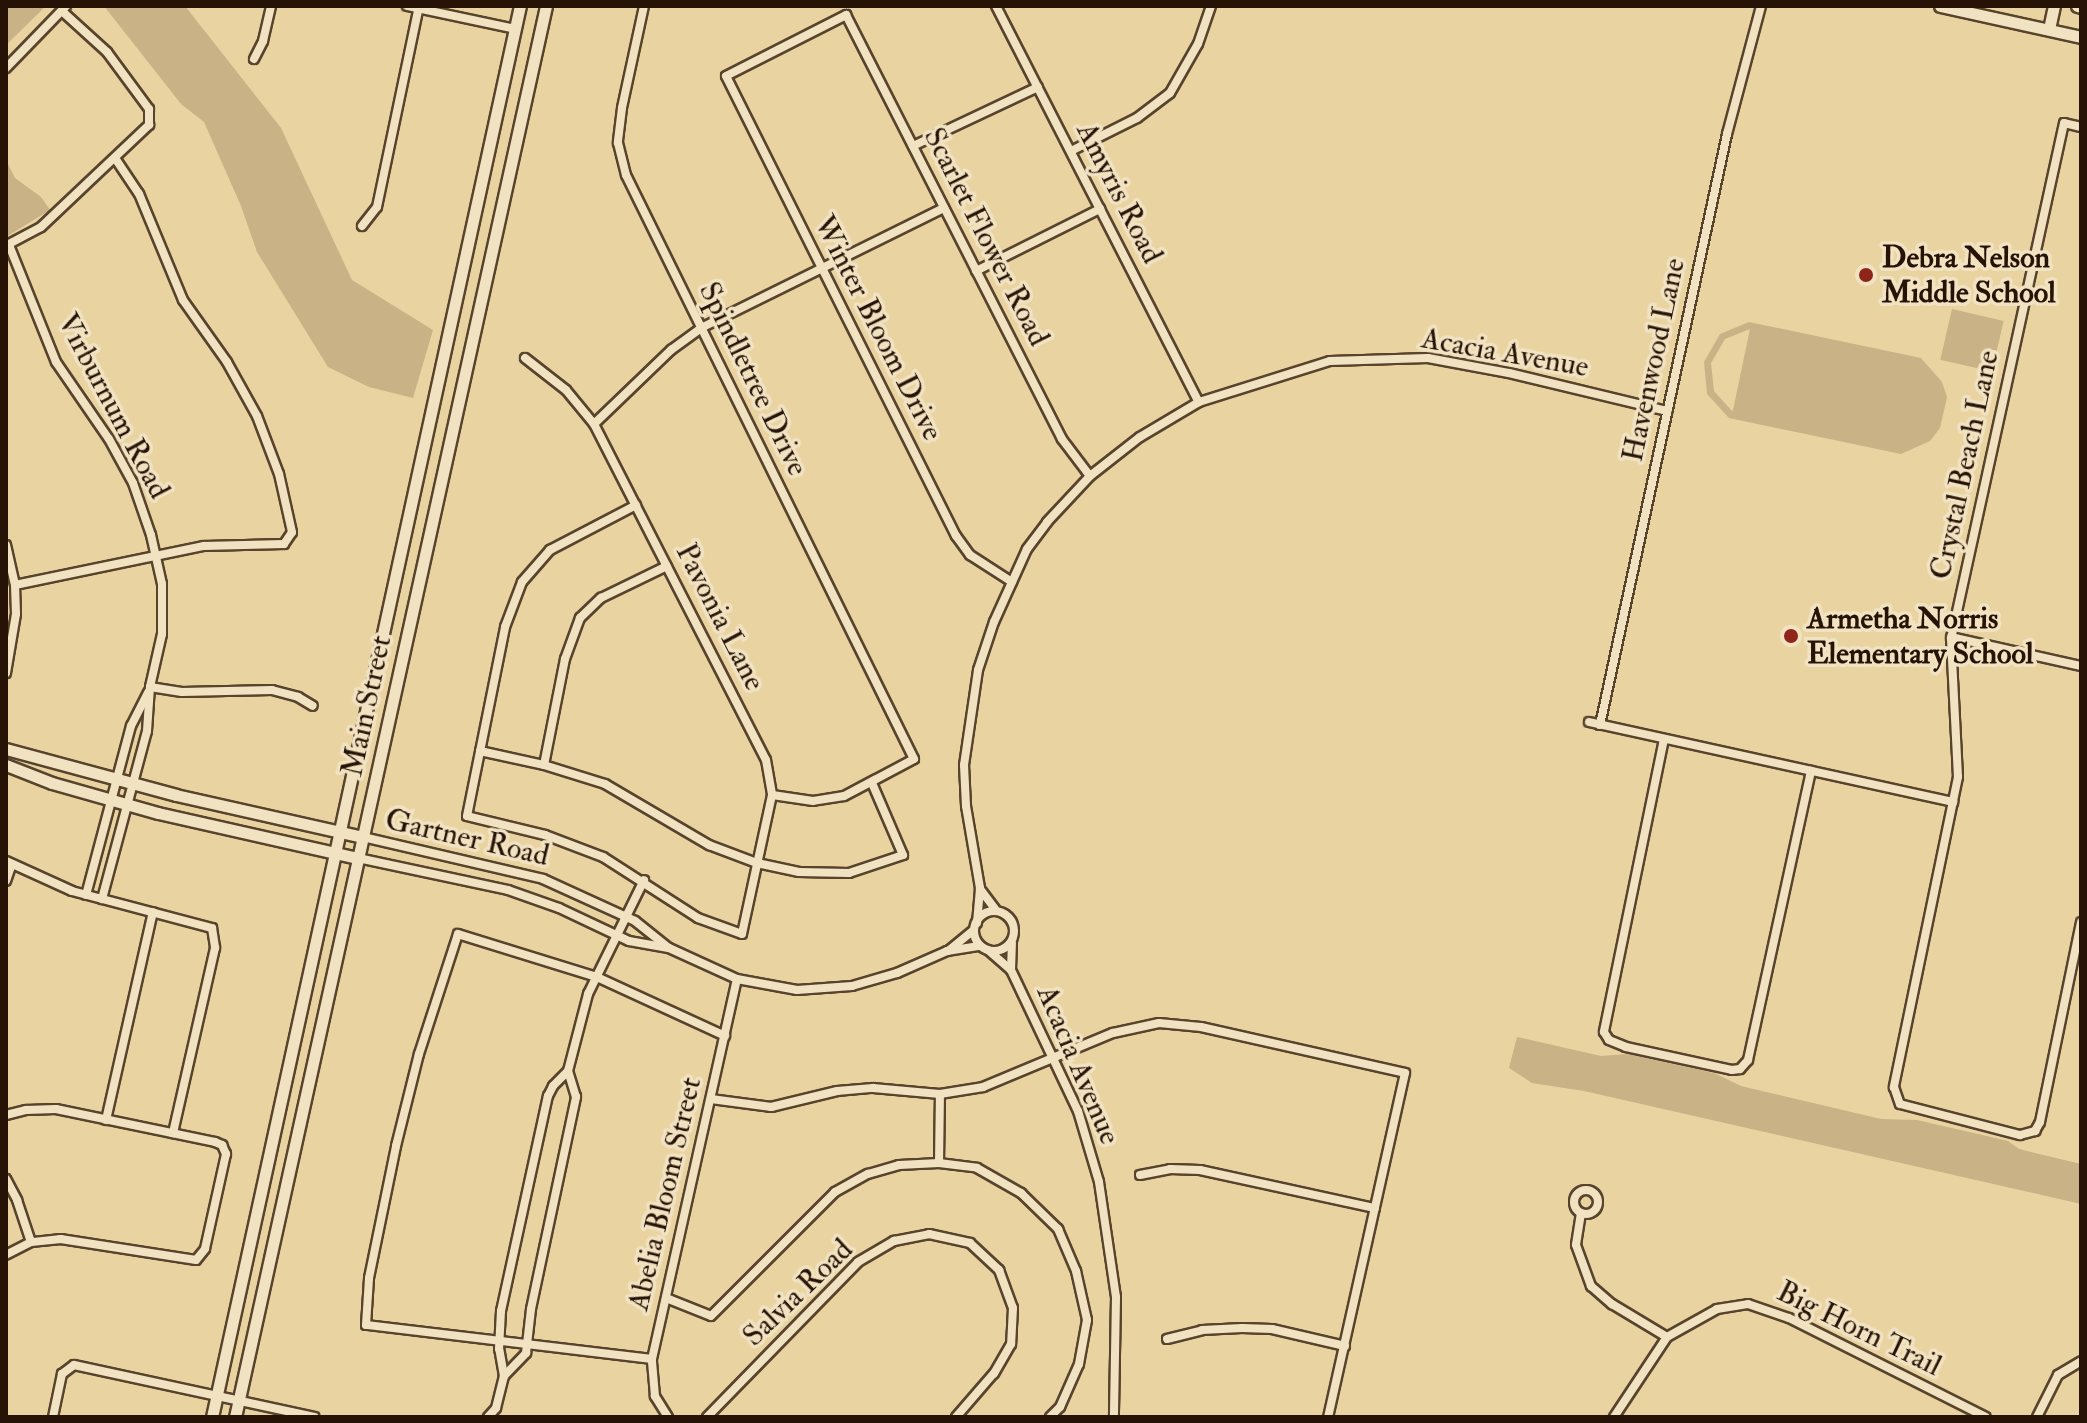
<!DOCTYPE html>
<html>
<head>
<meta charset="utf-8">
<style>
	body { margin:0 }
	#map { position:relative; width:2087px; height:1423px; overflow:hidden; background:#e9d3a1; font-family:"IM FELL Double Pica",serif }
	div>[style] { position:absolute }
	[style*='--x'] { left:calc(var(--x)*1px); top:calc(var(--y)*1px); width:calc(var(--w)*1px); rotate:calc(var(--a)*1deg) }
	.green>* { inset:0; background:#c8b286; transform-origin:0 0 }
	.roads { filter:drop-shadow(2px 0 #58432c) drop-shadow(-2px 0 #58432c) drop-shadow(0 2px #58432c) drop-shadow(0 -2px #58432c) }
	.street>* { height:8px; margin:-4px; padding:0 4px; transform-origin:4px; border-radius:4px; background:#f1e2c2 }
	.street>.ring { margin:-4px; padding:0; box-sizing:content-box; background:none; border:8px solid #f1e2c2; border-radius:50% }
	.secondary>* { height:11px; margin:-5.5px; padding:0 5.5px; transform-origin:5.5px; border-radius:5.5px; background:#f1e2c2 }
	.dots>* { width:22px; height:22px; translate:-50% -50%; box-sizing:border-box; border:4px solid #f1e2c2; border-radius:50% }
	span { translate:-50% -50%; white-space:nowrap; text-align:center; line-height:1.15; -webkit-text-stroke:7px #f1e2c2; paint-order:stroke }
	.street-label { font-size:30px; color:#271305 }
	.poi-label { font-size:30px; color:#271305; font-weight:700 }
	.left { translate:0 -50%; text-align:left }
	.frame { position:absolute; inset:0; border:8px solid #271305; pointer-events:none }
</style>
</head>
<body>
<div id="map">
	<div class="green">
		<i style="clip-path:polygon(6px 6px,46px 6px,6px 45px)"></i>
		<i style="clip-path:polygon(104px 6px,185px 6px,281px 128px,352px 280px,433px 330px,413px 398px,369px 387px,328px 367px,257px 252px,241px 206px,204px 122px,181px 104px)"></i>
		<i style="clip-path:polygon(6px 160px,15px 178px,41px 197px,50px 210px,6px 237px)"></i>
		<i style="left:1952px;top:309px;width:53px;height:52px;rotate:13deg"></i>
		<i style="clip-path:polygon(evenodd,1749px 322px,1921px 358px,1942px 382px,1947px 397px,1940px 428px,1930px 441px,1901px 454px,1729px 418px,1707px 394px,1704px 362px,1720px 334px,1749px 322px,1750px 329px,1733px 410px,1732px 411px,1714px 391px,1711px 363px,1725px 339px,1750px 329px)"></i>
		<i style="clip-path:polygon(1517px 1037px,1601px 1056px,1627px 1054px,1714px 1073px,1741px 1086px,1881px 1119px,1917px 1120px,2008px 1141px,2019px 1149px,2081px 1164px,2081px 1204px,1584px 1091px,1532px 1083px,1509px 1068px)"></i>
	</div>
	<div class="roads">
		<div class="street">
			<i style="--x:407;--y:6;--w:110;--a:12"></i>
			<i style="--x:644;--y:6;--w:104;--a:102.2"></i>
			<i style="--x:622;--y:108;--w:35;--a:97"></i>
			<i style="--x:618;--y:143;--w:33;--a:76"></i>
			<i style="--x:626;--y:175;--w:651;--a:63.75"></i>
			<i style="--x:914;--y:759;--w:79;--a:152.1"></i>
			<i style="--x:844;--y:796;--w:31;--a:171"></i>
			<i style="--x:813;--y:801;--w:41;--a:-171.7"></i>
			<i style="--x:996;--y:6;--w:445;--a:62.9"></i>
			<i style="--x:254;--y:59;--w:20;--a:-63"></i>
			<i style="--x:263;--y:41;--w:36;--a:-77"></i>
			<i style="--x:6;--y:68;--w:86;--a:-45.9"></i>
			<i style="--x:2081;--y:127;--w:17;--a:-167"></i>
			<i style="--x:2064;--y:123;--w:528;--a:102.35"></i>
			<i style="--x:1951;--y:639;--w:138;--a:87.1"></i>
			<i style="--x:1958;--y:777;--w:317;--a:101.7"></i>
			<i style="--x:1894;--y:1087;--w:18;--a:71"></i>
			<i style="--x:1900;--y:1104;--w:124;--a:14.5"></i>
			<i style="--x:2020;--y:1135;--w:16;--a:-15"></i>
			<i style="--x:2035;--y:1131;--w:10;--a:-61"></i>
			<i style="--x:2040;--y:1122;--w:204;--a:-78.4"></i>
			<i style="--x:913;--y:146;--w:138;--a:-25.3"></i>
			<i style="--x:1071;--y:151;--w:74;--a:-26.6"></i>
			<i style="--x:1137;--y:118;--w:41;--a:-37.1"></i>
			<i style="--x:1170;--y:93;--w:56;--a:-60.3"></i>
			<i style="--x:1198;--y:44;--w:40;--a:-71.1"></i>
			<i style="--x:362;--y:226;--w:24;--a:-52"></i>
			<i style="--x:377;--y:207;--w:205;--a:-78.2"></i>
			<i style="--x:7;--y:245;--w:38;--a:-28"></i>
			<i style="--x:41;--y:227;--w:149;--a:-43.4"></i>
			<i style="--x:149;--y:125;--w:16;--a:-90"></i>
			<i style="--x:149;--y:109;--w:71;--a:-126.4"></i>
			<i style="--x:107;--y:52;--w:61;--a:-137.7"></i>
			<i style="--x:9;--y:245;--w:126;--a:68.1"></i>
			<i style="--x:56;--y:362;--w:93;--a:55.5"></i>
			<i style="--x:109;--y:439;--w:50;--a:61.4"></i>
			<i style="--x:133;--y:483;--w:55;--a:70.9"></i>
			<i style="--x:151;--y:535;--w:50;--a:77.3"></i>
			<i style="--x:162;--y:584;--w:50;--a:90"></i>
			<i style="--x:162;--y:634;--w:54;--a:102.8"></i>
			<i style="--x:150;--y:687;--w:44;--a:93.9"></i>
			<i style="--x:147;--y:731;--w:174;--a:105"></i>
			<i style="--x:976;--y:271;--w:139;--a:-26.6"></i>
			<i style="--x:525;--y:358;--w:52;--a:38"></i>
			<i style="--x:566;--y:390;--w:44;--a:50.5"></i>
			<i style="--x:594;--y:424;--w:377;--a:62.9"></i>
			<i style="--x:766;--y:760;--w:36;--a:80"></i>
			<i style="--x:772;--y:795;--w:142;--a:102.2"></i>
			<i style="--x:742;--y:934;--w:47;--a:-160"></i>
			<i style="--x:698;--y:918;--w:113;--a:-147.3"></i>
			<i style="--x:603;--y:857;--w:62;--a:-159.2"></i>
			<i style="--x:545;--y:835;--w:80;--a:-166.3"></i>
			<i style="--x:467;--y:816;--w:193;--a:-78.6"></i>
			<i style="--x:505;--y:627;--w:48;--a:-69.3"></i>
			<i style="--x:522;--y:582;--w:43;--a:-48.8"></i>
			<i style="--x:550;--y:550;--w:97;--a:-27.6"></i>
			<i style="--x:594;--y:424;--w:107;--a:-43.9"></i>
			<i style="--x:671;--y:350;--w:37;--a:-36"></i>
			<i style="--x:701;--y:328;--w:271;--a:-26.3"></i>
			<i style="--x:6;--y:545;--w:41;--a:77.3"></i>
			<i style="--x:15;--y:585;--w:29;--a:88"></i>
			<i style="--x:16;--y:614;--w:60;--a:99.6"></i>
			<i style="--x:1012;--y:582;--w:50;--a:-147.3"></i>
			<i style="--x:970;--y:555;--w:24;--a:-126"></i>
			<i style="--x:956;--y:536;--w:514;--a:-116.57"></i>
			<i style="--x:726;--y:76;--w:135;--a:-26.9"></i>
			<i style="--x:846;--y:15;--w:476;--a:63"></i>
			<i style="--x:1062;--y:439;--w:46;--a:52.9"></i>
			<i style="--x:15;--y:585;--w:193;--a:-11.7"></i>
			<i style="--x:204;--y:546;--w:80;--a:-1.4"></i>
			<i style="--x:284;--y:544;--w:14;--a:-56"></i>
			<i style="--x:292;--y:532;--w:59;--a:-102.6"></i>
			<i style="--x:279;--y:474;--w:62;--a:-110.8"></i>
			<i style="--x:257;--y:416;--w:62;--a:-119.1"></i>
			<i style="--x:227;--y:362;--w:76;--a:-125.4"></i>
			<i style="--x:183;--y:300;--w:115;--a:-112.5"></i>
			<i style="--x:139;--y:194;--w:43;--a:-123.7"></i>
			<i style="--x:1951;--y:637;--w:133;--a:12.6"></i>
			<i style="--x:150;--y:687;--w:32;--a:9"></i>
			<i style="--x:182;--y:692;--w:90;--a:-1.3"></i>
			<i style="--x:272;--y:690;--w:27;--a:15"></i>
			<i style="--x:298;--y:697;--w:17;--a:31"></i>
			<i style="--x:1589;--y:722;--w:373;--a:12.4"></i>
			<i style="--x:1600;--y:725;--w:604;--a:-77.87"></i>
			<i style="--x:1727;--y:134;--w:132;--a:-75.1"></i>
			<i style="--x:1664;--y:739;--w:299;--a:101.6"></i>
			<i style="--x:1604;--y:1032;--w:9;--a:58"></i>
			<i style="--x:1609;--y:1040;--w:18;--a:22"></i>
			<i style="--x:1626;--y:1047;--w:108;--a:12.2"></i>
			<i style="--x:1732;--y:1070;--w:8;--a:-7"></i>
			<i style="--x:1740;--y:1069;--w:12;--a:-48"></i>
			<i style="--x:1748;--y:1060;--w:296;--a:-77.7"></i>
			<i style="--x:480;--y:751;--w:66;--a:12.3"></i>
			<i style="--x:544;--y:765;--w:64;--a:17.3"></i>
			<i style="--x:605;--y:784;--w:121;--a:30.4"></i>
			<i style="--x:709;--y:845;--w:51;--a:20.6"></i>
			<i style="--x:757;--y:863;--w:43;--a:12.1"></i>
			<i style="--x:799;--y:872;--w:50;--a:1.1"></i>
			<i style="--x:849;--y:873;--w:57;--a:-18.4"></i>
			<i style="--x:903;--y:855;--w:78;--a:-113.3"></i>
			<i style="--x:544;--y:765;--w:108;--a:-78.8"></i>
			<i style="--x:565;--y:659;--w:44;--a:-69.9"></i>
			<i style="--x:580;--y:618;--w:29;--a:-44"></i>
			<i style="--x:601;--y:598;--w:73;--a:-25.9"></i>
			<i style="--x:363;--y:837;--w:185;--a:13.1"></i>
			<i style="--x:543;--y:879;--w:101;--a:24.5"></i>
			<i style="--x:635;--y:921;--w:43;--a:38.5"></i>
			<i style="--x:669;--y:948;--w:75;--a:24.5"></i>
			<i style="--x:737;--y:979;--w:61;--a:10.4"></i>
			<i style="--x:797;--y:990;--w:55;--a:-4.2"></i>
			<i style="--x:852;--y:986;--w:47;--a:-16.1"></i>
			<i style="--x:897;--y:973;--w:55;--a:-23.7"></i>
			<i style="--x:947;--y:951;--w:33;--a:-9"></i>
			<i style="--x:358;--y:858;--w:153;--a:12"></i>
			<i style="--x:508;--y:890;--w:54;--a:19.4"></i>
			<i style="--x:559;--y:908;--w:77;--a:25.2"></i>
			<i style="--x:629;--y:941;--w:40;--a:10"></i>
			<i style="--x:6;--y:861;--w:72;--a:24.4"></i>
			<i style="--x:72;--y:891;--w:145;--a:14.8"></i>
			<i style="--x:212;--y:928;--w:20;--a:81"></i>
			<i style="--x:215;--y:948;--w:190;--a:102.8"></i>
			<i style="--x:6;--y:881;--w:18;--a:-71"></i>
			<i style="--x:980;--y:889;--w:25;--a:53"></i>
			<i style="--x:86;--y:895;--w:175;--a:-75.1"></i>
			<i style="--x:131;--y:726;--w:38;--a:-63"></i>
			<i class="ring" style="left:974px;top:911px;width:32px;height:32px"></i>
			<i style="--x:977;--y:923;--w:35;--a:-85"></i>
			<i style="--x:980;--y:888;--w:83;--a:-99.7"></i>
			<i style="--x:966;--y:806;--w:41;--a:-92.8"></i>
			<i style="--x:964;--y:765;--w:96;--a:-81.6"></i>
			<i style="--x:978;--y:670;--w:51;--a:-71.6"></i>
			<i style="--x:994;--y:622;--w:80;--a:-65.7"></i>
			<i style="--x:1027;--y:549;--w:34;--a:-53"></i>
			<i style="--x:1047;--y:522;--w:63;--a:-46.9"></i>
			<i style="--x:1090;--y:476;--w:63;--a:-38"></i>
			<i style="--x:1140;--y:437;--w:69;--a:-30.7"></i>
			<i style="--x:1199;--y:402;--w:137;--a:-17.4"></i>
			<i style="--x:1330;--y:361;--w:98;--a:-1.8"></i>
			<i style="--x:1428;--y:358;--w:82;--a:10.5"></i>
			<i style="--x:1509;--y:373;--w:163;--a:13.5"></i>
			<i style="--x:988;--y:950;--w:30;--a:41"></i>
			<i style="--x:1011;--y:970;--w:156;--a:64.6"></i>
			<i style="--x:1078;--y:1111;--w:74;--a:73.5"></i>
			<i style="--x:1099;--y:1182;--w:116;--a:81.6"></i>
			<i style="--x:1116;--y:1297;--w:120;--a:91"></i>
			<i style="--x:948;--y:951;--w:33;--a:-39"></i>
			<i style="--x:1011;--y:970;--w:27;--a:-88"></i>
			<i style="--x:711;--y:1099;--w:61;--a:7.6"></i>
			<i style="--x:771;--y:1107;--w:68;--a:-13.6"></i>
			<i style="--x:837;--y:1091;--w:36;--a:-5"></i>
			<i style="--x:873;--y:1088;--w:67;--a:5.1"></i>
			<i style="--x:940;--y:1094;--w:44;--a:-9.2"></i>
			<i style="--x:983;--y:1087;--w:141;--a:-22.6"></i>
			<i style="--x:1113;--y:1033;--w:47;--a:-12.3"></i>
			<i style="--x:1159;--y:1023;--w:42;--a:5.4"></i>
			<i style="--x:1201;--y:1027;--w:209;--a:12.7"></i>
			<i style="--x:1405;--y:1073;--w:353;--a:102.6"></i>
			<i style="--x:6;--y:1115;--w:21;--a:-14"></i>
			<i style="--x:26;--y:1110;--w:30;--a:-2"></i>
			<i style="--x:56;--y:1109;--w:162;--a:11.7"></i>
			<i style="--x:215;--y:1142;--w:8;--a:23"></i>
			<i style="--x:222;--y:1145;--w:10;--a:66"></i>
			<i style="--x:226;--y:1154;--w:97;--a:102.5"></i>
			<i style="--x:205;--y:1249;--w:14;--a:129"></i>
			<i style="--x:196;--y:1260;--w:137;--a:-171.2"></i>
			<i style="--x:61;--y:1239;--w:30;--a:174"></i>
			<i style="--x:31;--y:1242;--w:28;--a:153"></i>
			<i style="--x:106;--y:1120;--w:213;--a:-77.3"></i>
			<i style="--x:939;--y:1163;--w:69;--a:-89.2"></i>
			<i style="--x:1140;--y:1175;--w:31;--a:-11"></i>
			<i style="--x:1170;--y:1169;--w:30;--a:2"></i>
			<i style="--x:1200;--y:1170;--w:179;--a:12.3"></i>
			<i style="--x:6;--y:1179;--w:24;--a:62"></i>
			<i style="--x:17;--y:1200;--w:44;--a:71.6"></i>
			<i class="ring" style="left:1574px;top:1190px;width:16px;height:16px"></i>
			<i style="--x:1581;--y:1213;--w:32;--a:99"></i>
			<i style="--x:1576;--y:1245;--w:44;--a:69.9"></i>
			<i style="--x:1591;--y:1286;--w:28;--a:41"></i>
			<i style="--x:1612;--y:1304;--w:64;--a:31"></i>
			<i style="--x:666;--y:1298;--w:48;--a:21.8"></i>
			<i style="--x:711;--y:1316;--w:175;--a:-45"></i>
			<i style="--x:835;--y:1192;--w:38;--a:-29"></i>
			<i style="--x:868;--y:1174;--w:32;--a:-16"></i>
			<i style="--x:899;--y:1165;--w:40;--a:-2.9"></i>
			<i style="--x:939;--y:1163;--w:38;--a:7"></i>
			<i style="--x:977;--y:1168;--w:51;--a:29.6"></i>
			<i style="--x:1021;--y:1193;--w:52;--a:44.2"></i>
			<i style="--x:1058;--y:1229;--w:46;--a:66.8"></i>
			<i style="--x:1076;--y:1271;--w:50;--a:77.3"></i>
			<i style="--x:1087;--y:1320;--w:45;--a:100.3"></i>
			<i style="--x:1079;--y:1364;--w:47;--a:113.8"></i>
			<i style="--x:1060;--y:1407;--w:14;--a:135"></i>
			<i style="--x:1167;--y:1339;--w:36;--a:-14"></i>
			<i style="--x:1202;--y:1330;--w:40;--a:-2.9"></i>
			<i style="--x:1242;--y:1328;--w:30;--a:2"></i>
			<i style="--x:1272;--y:1329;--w:75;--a:13.1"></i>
			<i style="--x:652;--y:1359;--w:288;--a:-173.2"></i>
			<i style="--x:366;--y:1325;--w:47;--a:-86.3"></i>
			<i style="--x:369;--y:1278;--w:135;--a:-78.4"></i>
			<i style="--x:396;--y:1146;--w:95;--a:-76"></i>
			<i style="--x:419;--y:1054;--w:126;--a:-72"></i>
			<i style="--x:458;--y:934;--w:145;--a:17.2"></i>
			<i style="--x:597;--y:977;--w:141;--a:24.7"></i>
			<i style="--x:504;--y:1376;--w:32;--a:-46"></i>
			<i style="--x:526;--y:1353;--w:44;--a:-83.5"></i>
			<i style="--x:531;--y:1309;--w:217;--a:-78"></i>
			<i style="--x:576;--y:1097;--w:27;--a:-107"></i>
			<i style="--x:53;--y:1417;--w:44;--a:-78.2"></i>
			<i style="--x:62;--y:1374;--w:15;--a:-37"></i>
			<i style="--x:74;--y:1365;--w:246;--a:12.2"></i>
			<i style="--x:488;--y:1417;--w:12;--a:-48"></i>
			<i style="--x:496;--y:1408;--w:33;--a:-76"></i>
			<i style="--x:504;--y:1376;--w:27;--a:-100"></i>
			<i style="--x:499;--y:1349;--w:38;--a:-87"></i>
			<i style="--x:501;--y:1311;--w:220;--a:-77.7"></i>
			<i style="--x:548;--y:1096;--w:11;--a:-63"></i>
			<i style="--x:553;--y:1086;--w:21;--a:-45"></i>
			<i style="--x:568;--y:1071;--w:80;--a:-75.4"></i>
			<i style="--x:588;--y:994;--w:127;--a:-63.8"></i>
			<i style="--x:668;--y:1417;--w:25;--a:-122"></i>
			<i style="--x:655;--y:1396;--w:37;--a:-95"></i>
			<i style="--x:652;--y:1359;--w:389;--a:-77.4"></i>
			<i style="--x:707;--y:1417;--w:216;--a:-45.7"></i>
			<i style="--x:858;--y:1262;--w:42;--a:-30.3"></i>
			<i style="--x:894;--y:1241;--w:36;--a:-11"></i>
			<i style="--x:929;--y:1234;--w:42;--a:12.4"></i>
			<i style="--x:970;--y:1243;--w:40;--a:43"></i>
			<i style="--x:999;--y:1270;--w:40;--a:69.8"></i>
			<i style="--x:1013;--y:1308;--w:36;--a:93"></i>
			<i style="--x:1011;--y:1344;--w:34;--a:120"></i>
			<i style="--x:994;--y:1373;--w:58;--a:130.8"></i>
			<i style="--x:1614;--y:1417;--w:96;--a:-56.5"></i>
			<i style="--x:1667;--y:1337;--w:57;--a:-29.2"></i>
			<i style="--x:1717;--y:1309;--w:31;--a:-9"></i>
			<i style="--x:1748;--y:1304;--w:43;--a:18.9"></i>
			<i style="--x:1789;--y:1318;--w:220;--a:26.7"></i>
			<i style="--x:2037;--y:1417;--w:47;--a:-63.4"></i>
			<i style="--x:2058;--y:1375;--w:27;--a:-31"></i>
		</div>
		<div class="secondary">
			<i style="--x:1940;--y:6;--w:144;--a:12.4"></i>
			<i style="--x:2077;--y:6;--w:4;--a:14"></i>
			<i style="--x:2049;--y:29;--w:24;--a:-78"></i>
			<i style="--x:6;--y:749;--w:176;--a:15.1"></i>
			<i style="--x:176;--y:795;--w:192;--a:12.7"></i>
			<i style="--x:6;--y:765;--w:49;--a:21.4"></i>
			<i style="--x:52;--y:783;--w:110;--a:15.8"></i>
			<i style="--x:158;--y:813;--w:205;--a:12.7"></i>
			<i style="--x:212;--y:1417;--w:1444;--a:-77.69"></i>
			<i style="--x:235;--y:1417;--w:1445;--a:-77.57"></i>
		</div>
	</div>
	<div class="dots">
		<i style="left:1866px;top:275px;background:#8f2418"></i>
		<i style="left:1791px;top:636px;background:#8f2418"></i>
	</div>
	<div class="street-label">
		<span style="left:1119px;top:193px;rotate:63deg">Amyris Road</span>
		<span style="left:986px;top:237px;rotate:63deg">Scarlet Flower Road</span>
		<span style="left:878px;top:328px;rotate:63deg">Winter Bloom Drive</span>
		<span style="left:1505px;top:353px;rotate:10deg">Acacia Avenue</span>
		<span style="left:1654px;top:360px;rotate:-78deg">Havenwood Lane</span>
		<span style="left:753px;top:379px;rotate:64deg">Spindletree Drive</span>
		<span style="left:113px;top:406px;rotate:62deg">Virburnum Road</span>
		<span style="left:1965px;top:465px;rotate:-78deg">Crystal Beach Lane</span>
		<span style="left:720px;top:617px;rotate:63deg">Pavonia Lane</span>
		<span style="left:367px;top:706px;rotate:-78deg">Main Street</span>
		<span style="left:467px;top:838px;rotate:13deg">Gartner Road</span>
		<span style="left:1078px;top:1065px;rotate:67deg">Acacia Avenue</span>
		<span style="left:665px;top:1194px;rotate:-77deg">Abelia Bloom Street</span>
		<span style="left:798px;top:1293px;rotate:-44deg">Salvia Road</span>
		<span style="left:1859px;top:1329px;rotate:26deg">Big Horn Trail</span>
	</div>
	<div class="poi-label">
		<span class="left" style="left:1882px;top:275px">Debra Nelson<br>Middle School</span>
		<span class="left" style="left:1807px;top:636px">Armetha Norris<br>Elementary School</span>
	</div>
	<div class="frame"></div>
</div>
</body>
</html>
